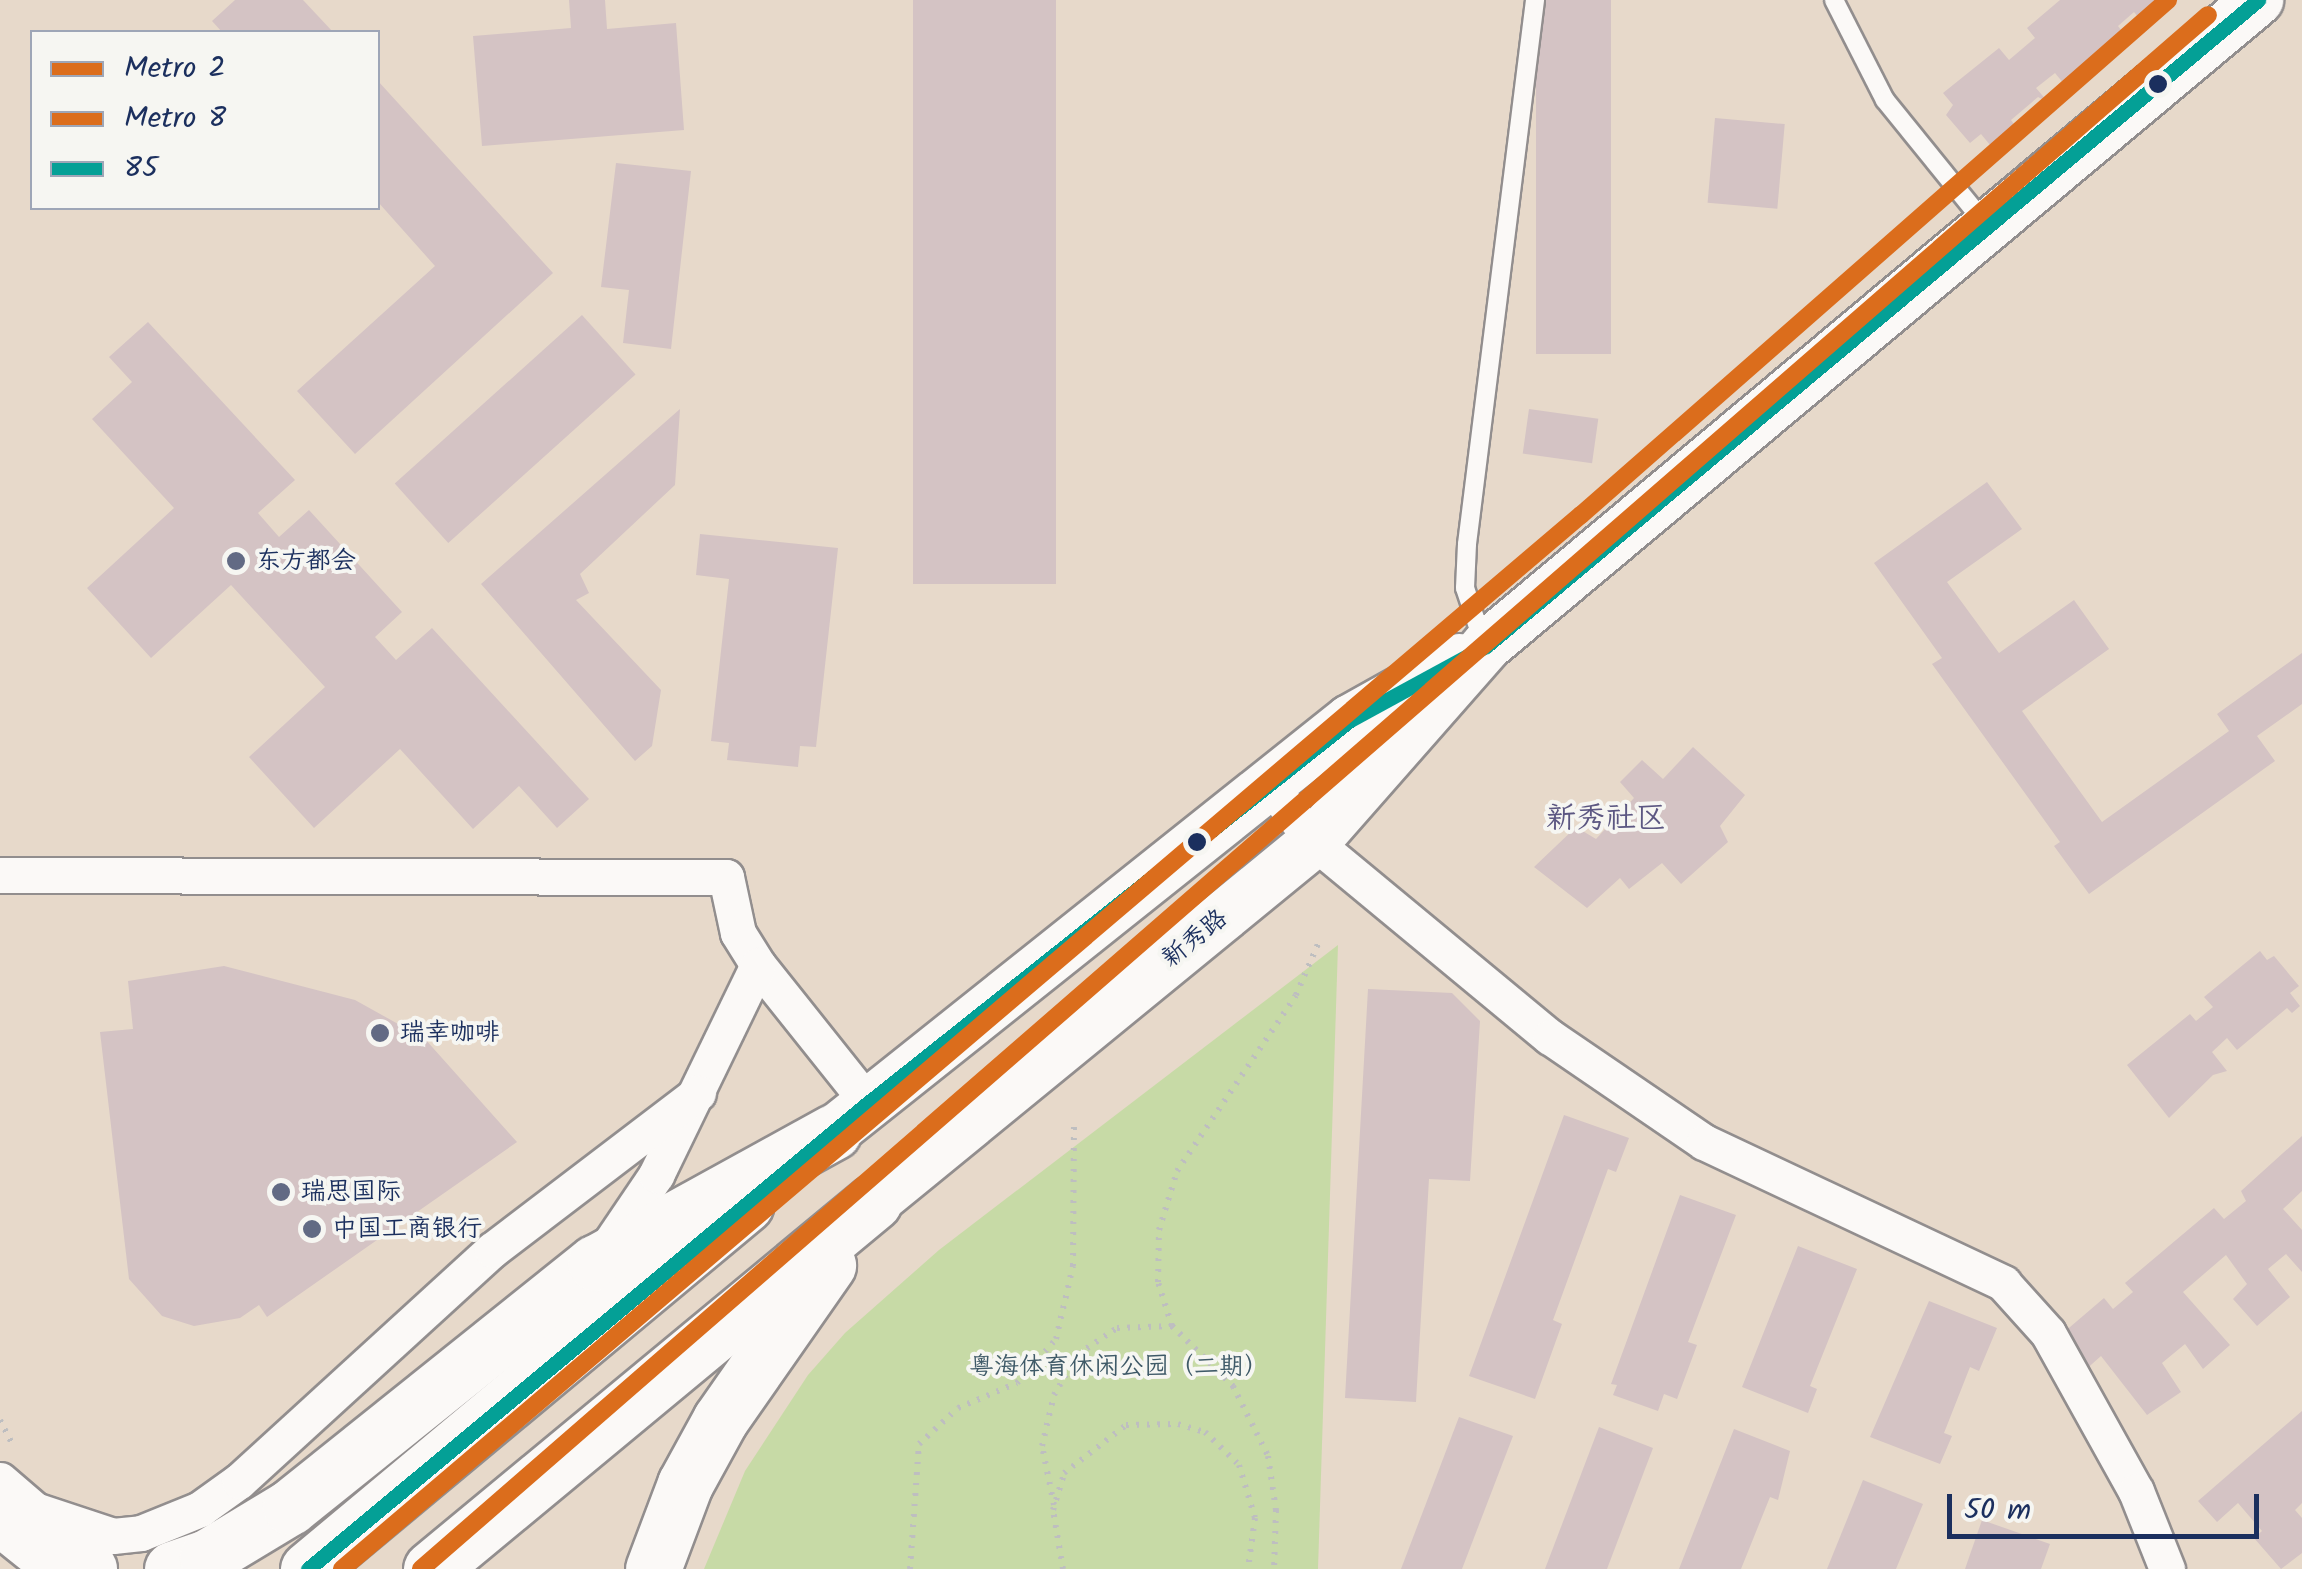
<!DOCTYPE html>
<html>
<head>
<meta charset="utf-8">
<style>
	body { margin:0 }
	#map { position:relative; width:2302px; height:1569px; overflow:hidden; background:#e7d9ca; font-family:Kalam,"LXGW WenKai TC",sans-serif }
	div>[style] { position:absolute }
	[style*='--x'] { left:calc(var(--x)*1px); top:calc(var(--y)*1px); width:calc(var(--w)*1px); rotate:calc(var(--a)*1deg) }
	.green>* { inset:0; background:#c7daa6 }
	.building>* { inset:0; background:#d4c3c4; transform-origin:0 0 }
	.path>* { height:6px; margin-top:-3px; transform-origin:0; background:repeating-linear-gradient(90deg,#bebec0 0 2.5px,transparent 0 10.5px) }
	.roads { filter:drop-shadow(2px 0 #928e8e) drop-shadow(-2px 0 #928e8e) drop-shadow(0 2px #928e8e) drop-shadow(0 -2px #928e8e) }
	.service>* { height:18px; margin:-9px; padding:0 9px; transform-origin:9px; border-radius:9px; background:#fbf9f7 }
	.minor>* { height:35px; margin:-17.5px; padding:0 17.5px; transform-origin:17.5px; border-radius:17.5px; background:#fbf9f7 }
	.secondary>* { height:50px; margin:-25px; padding:0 25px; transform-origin:25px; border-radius:25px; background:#fbf9f7 }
	.primary>* { height:55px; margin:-27.5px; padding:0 27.5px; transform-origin:27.5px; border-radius:27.5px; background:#fbf9f7 }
	.bus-1>* { height:15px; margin:-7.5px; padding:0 7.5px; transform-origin:7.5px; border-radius:7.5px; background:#04a096 }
	.metro-1>* { height:18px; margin:-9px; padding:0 9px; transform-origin:9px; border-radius:9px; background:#db6d1c }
	.metro-2>* { height:18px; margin:-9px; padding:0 9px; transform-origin:9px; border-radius:9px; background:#db6d1c }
	.dots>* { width:28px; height:28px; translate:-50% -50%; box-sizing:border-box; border:5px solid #f6f6f2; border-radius:50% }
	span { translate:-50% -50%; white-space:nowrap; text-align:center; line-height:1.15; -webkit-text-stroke:8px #f6f6f2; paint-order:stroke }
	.poi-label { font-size:25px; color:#1b2f5e }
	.left { translate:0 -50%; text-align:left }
	.street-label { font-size:25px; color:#1b2f5e }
	.park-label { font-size:25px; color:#3f5a68 }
	.quarter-label { font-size:30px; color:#5c5782 }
	.legend { position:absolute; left:30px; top:30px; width:350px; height:180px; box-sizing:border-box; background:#f6f6f2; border:2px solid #9ea6b7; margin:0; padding:12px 18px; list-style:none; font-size:30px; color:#1b2f5e }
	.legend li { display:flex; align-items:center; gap:20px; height:50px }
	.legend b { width:50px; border:2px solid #9ea6b7 }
	.scale { position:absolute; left:1947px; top:1494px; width:312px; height:45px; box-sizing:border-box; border:5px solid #1b2f5e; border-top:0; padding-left:12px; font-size:30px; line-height:35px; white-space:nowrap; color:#1b2f5e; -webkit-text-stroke:8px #f6f6f2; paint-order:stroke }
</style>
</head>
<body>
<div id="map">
	<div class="green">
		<i style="clip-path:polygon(1338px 945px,1318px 1569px,704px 1569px,745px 1471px,808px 1375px,845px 1333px,939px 1250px)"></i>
	</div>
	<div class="building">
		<i style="clip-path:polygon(235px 0,303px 0,333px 32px,222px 32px,212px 21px)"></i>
		<i style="clip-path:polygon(569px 0,605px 0,607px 29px,676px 23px,684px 130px,482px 146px,473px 36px,571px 28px)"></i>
		<i style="left:913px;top:0;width:143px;height:584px"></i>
		<i style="left:1536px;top:0;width:75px;height:354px"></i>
		<i style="clip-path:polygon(2060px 0,2169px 0,2147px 28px,2134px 12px,2118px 26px,2130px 42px,2123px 48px,2112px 44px,2069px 90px,2055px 73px,2036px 88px,2048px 102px,2038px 97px,2011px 120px,2019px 131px,1995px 151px,1981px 134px,1970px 143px,1946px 115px,1953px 105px,1943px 93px,1999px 48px,2009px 60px,2035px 38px,2027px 28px)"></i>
		<i style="clip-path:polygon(378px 81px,553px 273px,355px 454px,297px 391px,435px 266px,378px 202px)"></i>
		<i style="left:1715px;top:118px;width:70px;height:85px;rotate:5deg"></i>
		<i style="clip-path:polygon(616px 163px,691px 171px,671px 349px,623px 343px,629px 290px,601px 287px)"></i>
		<i style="left:582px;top:315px;width:80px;height:252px;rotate:48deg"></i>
		<i style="clip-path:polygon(148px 322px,295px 480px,258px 513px,279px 537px,309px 510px,402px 612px,375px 637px,396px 660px,432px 628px,589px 799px,557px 828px,519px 786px,473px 829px,400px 749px,314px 828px,249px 757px,325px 687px,231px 585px,151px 658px,87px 588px,174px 508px,92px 419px,132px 382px,109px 357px)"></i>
		<i style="clip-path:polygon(680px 409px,675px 485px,580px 574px,589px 593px,576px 600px,661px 690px,652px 746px,635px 761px,481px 584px)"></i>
		<i style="left:1529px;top:409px;width:70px;height:45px;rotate:8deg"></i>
		<i style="clip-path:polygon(1987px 482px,2022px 529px,1947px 582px,1999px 653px,2074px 600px,2109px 649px,2022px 711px,2102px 822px,2229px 731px,2217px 714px,2302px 653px,2302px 704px,2257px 736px,2275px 761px,2089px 894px,2054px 846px,2060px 842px,1932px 664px,1942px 658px,1874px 563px)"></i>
		<i style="clip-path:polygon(700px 534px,838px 548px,816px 747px,800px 746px,798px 767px,727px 760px,729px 743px,711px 741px,729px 579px,696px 575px)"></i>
		<i style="clip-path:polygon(1693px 747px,1745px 795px,1720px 826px,1728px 842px,1681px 884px,1662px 863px,1629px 889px,1620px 878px,1587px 908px,1534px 867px,1576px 827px,1596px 839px,1634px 798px,1620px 782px,1642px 760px,1663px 779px)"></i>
		<i style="clip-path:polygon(2260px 951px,2267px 960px,2274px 956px,2299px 986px,2290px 993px,2300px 1006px,2292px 1013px,2287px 1008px,2237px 1050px,2227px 1038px,2212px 1052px,2227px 1071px,2213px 1075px,2169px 1118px,2127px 1065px,2190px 1014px,2196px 1021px,2213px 1007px,2204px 997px)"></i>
		<i style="clip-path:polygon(224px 966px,355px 1000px,425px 1039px,517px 1142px,267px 1317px,259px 1305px,240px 1318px,194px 1326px,162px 1316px,129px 1279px,100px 1032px,133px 1029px,128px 981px)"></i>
		<i style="clip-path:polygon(1368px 989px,1452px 993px,1480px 1021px,1470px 1181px,1429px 1179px,1416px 1402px,1345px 1398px)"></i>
		<i style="clip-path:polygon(1564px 1115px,1629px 1138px,1616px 1172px,1608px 1169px,1553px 1320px,1562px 1324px,1535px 1399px,1469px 1376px)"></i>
		<i style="clip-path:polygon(2302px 1136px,2302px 1191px,2283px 1209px,2302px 1230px,2302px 1272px,2286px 1254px,2268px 1269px,2290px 1297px,2257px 1326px,2233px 1299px,2247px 1284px,2226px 1255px,2183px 1292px,2230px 1345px,2203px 1369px,2185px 1344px,2162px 1363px,2181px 1392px,2147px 1415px,2101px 1356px,2083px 1372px,2056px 1339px,2104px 1298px,2113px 1309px,2133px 1292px,2125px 1283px,2214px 1208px,2224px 1219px,2246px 1201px,2241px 1191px)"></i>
		<i style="clip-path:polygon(1680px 1195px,1736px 1215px,1688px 1342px,1697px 1345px,1677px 1399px,1664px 1394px,1658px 1411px,1613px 1395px,1617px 1385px,1611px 1384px)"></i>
		<i style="clip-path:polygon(1798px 1246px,1857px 1269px,1810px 1386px,1817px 1389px,1808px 1413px,1742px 1387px)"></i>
		<i style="clip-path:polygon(1929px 1301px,1997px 1328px,1979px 1371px,1970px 1367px,1944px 1433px,1952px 1436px,1940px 1464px,1870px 1437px)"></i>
		<i style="clip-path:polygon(2302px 1411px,2302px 1503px,2295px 1510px,2302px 1518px,2302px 1553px,2281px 1569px,2254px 1538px,2262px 1531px,2238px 1503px,2217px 1522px,2198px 1501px)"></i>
		<i style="clip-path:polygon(1459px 1417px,1513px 1436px,1462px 1569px,1401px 1569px)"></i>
		<i style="clip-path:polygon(1599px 1427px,1653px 1448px,1607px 1569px,1545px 1569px)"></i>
		<i style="clip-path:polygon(1734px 1429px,1790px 1451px,1778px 1500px,1770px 1497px,1741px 1569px,1679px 1569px)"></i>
		<i style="clip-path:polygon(1863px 1480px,1923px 1504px,1896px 1569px,1827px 1569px)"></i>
		<i style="clip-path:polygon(1982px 1520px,2050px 1544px,2041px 1569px,1965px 1569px)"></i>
	</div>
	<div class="path">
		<i style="--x:1172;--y:1326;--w:46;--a:-107.7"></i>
		<i style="--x:1158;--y:1282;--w:52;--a:-88.9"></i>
		<i style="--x:1159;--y:1230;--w:62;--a:-73"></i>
		<i style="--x:1177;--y:1171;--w:212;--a:-55.9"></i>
		<i style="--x:1296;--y:995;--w:56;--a:-66.7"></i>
		<i style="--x:0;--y:1420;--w:28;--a:63"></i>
		<i style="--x:1054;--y:1505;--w:60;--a:-101.5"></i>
		<i style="--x:1042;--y:1446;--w:52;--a:-76.8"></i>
		<i style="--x:1054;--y:1395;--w:48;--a:-59.7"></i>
		<i style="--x:1078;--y:1354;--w:47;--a:-33.7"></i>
		<i style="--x:1117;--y:1328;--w:55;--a:-2.1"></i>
		<i style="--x:1172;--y:1326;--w:86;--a:44.5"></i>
		<i style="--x:1233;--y:1386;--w:78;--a:63.4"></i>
		<i style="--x:1268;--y:1456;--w:55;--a:81.6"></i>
		<i style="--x:1276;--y:1510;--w:59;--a:91.9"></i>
		<i style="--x:910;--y:1569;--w:125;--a:-85.9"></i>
		<i style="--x:919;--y:1444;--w:53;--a:-42.7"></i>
		<i style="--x:958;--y:1408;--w:64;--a:-23"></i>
		<i style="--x:1017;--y:1383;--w:59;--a:-48.4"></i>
		<i style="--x:1056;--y:1339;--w:75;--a:-76.9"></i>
		<i style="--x:1073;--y:1266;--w:139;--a:-89.6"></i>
		<i style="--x:1063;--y:1569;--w:60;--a:-99.6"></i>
		<i style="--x:1053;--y:1510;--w:39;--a:-73"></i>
		<i style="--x:1064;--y:1473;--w:78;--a:-37.7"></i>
		<i style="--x:1126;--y:1425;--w:52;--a:-1.1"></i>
		<i style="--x:1178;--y:1424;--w:28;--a:17"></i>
		<i style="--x:1205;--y:1432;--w:47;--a:44.1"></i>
		<i style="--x:1239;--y:1465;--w:55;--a:73.2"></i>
		<i style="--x:1255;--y:1518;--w:51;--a:97.8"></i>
	</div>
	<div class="roads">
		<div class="service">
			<i style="--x:1834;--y:0;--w:112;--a:63"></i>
			<i style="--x:1885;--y:100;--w:162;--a:51"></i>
			<i style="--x:1483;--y:642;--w:57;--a:-108.4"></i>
			<i style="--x:1465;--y:588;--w:44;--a:-87.4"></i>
			<i style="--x:1467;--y:544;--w:548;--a:-82.87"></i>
		</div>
		<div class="minor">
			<i style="--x:1269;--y:784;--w:73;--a:52.2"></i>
			<i style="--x:1314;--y:842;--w:306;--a:39.6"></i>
			<i style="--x:1550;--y:1037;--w:186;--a:34.3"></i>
			<i style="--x:1704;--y:1142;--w:331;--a:25.2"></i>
			<i style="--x:2003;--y:1283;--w:67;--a:48"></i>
			<i style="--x:2048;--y:1333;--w:181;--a:60.9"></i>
			<i style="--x:2136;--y:1491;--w:84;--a:68.3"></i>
			<i style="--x:0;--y:875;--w:726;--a:0.16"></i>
			<i style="--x:726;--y:877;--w:57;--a:77.9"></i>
			<i style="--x:738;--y:933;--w:38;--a:58"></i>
			<i style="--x:758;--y:965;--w:176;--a:51.4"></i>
			<i style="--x:608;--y:1246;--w:86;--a:-55.9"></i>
			<i style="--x:656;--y:1175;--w:233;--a:-64.1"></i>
			<i style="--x:0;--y:1480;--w:46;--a:40.6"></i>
			<i style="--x:35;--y:1510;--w:82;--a:18.4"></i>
			<i style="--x:113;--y:1536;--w:28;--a:-6"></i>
			<i style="--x:141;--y:1533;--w:64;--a:-22.1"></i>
			<i style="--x:200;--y:1509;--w:48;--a:-35.7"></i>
			<i style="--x:239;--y:1481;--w:343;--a:-42.4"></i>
			<i style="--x:492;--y:1250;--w:259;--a:-37.3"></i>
		</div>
		<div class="secondary">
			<i style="--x:833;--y:1132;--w:661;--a:-38.55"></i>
			<i style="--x:1350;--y:720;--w:125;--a:-29.2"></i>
			<i style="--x:874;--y:1202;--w:569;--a:-39.29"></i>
			<i style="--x:1314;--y:842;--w:261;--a:-48.7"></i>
			<i style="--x:1486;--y:646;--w:1007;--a:-39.92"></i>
		</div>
		<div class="primary">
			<i style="--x:0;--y:1517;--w:70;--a:38.7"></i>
			<i style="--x:55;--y:1561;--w:35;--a:13"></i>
			<i style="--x:172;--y:1569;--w:37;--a:-19"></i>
			<i style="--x:207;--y:1557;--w:97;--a:-31.1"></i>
			<i style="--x:290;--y:1507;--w:391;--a:-38.7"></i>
			<i style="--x:595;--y:1263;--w:272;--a:-28.8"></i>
			<i style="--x:308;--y:1569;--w:570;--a:-39.81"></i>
			<i style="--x:431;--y:1569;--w:575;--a:-39.64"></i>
			<i style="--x:653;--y:1569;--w:91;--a:-69.4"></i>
			<i style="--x:685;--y:1484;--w:73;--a:-61.3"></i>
			<i style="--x:720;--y:1420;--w:189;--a:-55.1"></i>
		</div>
	</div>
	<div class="bus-1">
		<i style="--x:308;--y:1569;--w:729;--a:-39.77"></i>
		<i style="--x:868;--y:1103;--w:616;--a:-38.47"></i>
		<i style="--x:1350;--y:720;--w:155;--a:-28.6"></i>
		<i style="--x:1486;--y:646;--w:1007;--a:-39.92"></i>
	</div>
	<div class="metro-1">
		<i style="--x:342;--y:1569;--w:1627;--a:-40.39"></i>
		<i style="--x:1581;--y:515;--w:781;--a:-41.26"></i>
	</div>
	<div class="metro-2">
		<i style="--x:421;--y:1569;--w:2368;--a:-41.01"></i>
	</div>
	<div class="dots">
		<i style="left:2158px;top:84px;background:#1b2f5e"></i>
		<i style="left:236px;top:561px;background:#626a84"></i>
		<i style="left:1197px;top:842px;background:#1b2f5e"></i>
		<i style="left:380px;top:1033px;background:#626a84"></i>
		<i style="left:281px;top:1192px;background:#626a84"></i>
		<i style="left:312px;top:1229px;background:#626a84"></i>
	</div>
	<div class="poi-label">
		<span class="left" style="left:256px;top:561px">东方都会</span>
		<span class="left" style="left:400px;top:1033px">瑞幸咖啡</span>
		<span class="left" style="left:301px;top:1192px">瑞思国际</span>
		<span class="left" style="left:332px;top:1229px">中国工商银行</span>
	</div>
	<div class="street-label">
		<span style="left:1195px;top:939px;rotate:-39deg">新秀路</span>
	</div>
	<div class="park-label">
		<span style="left:1119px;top:1367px">粤海体育休闲公园（二期）</span>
	</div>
	<div class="quarter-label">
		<span style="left:1606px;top:819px">新秀社区</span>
	</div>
	<ul class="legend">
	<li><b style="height:12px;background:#db6d1c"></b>Metro 2</li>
	<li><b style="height:12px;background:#db6d1c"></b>Metro 8</li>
	<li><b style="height:12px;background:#04a096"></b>85</li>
	</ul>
	<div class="scale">50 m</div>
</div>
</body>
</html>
